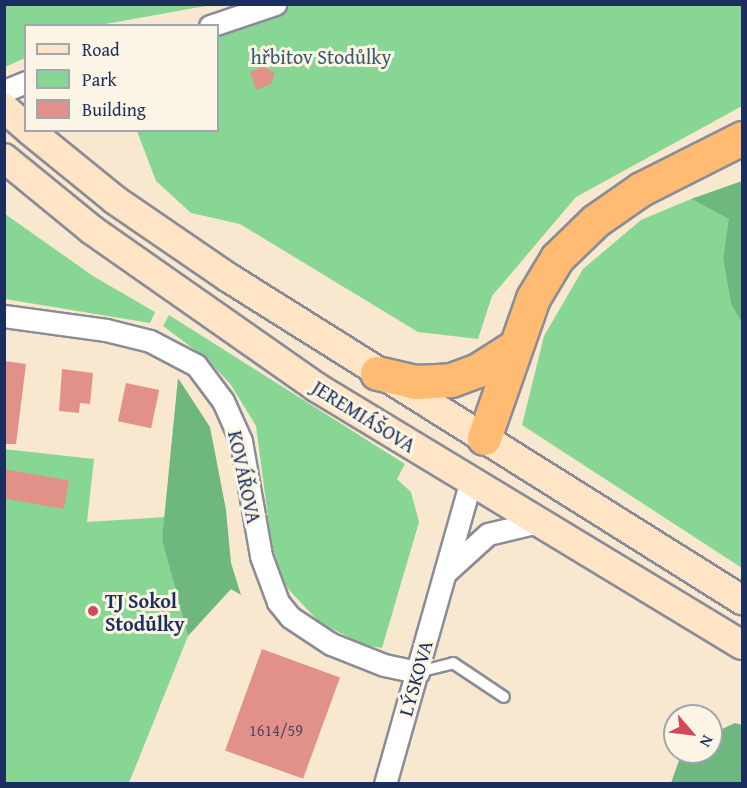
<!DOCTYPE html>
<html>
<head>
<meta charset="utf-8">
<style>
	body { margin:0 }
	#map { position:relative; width:747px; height:788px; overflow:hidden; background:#f8e8d0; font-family:"Gentium Book Plus",serif }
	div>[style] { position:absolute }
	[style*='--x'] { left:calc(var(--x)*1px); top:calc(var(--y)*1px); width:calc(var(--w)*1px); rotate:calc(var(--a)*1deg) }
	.green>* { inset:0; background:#88d694 }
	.forest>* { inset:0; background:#6eb77e }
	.building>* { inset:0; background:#e2918a; transform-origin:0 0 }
	.roads { filter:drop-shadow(2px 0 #8a8c97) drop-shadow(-2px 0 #8a8c97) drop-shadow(0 2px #8a8c97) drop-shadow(0 -2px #8a8c97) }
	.service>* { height:10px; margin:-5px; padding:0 5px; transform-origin:5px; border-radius:5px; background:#fff }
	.minor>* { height:21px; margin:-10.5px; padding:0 10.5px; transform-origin:10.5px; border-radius:10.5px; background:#fff }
	.secondary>* { height:28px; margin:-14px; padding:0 14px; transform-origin:14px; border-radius:14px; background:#ffe4c6 }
	.trunk>* { height:33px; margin:-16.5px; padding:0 16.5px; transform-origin:16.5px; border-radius:16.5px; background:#febb71 }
	.dots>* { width:16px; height:16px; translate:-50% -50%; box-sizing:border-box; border:3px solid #fcf5e5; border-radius:50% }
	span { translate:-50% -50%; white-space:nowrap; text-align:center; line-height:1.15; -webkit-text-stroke:6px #fcf5e5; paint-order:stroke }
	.number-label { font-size:16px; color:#4d4869 }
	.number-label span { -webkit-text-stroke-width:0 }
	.park-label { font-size:20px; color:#36596c }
	.street-label { font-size:20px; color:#1b2f5e }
	.poi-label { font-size:20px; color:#1b2f5e; font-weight:700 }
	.left { translate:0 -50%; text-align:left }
	.frame { position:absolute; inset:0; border:6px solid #1b2f5e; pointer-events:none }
	.legend { position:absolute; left:24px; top:24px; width:195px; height:108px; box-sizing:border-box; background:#fcf5e5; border:2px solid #a2a6af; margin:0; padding:8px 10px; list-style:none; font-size:18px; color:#1b2f5e }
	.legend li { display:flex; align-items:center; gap:12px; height:30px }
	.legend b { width:30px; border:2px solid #a2a6af }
	.north { position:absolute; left:663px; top:704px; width:60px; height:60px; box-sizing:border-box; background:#fcf5e5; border:2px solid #a2a6af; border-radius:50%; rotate:118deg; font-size:16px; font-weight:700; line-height:24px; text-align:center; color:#1b2f5e }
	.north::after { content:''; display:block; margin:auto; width:21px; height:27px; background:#d1495b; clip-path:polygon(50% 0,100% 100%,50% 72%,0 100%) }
</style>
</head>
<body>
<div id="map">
	<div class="green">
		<i style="clip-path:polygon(5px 4px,211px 4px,211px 5px,100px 25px,26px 26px,25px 58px,5px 67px)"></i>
		<i style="clip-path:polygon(293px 5px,742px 5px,742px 106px,576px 197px,492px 296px,478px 339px,418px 332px,240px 224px,191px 213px,156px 181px,137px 131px,218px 130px,218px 34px)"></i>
		<i style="clip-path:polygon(691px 199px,730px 219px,723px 259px,731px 304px,742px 323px,742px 568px,522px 425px,544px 336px,583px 269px,641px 220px)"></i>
		<i style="clip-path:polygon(5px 214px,93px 276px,155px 312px,150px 323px,5px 299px)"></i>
		<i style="clip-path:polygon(169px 315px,405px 464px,397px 479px,411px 492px,419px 522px,382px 648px,364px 645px,319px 622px,289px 590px,281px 577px,271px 540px,256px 426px,231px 385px,207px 359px,163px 326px)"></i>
		<i style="clip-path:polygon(4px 449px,94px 459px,87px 522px,166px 517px,162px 540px,188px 636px,129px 783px,5px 783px)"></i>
	</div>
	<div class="forest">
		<i style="clip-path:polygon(742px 181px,742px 323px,731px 304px,723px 259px,729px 219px,691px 199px)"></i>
		<i style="clip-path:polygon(178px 378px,210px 427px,226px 510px,231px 563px,241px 595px,231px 589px,188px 636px,162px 540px)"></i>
		<i style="clip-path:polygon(735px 723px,742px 725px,742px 783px,671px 783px,682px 752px,711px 752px,711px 734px)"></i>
	</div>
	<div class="building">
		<i style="clip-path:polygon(263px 67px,275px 73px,271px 84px,256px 90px,250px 72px)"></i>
		<i style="clip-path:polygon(4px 361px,26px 364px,16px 444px,4px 444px)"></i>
		<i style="clip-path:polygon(62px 369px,93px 373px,90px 404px,80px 403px,79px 413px,59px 411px)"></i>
		<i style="left:126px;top:383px;width:34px;height:39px;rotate:12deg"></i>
		<i style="left:4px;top:469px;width:66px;height:29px;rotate:10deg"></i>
		<i style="left:262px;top:649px;width:83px;height:108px;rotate:20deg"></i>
	</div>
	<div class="roads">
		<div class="service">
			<i style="--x:418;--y:672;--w:36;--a:-14"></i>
			<i style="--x:453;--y:663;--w:61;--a:33.7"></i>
		</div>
		<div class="minor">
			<i style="--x:210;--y:26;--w:69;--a:-18.7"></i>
			<i style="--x:4;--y:91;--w:24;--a:-22"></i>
			<i style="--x:4;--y:316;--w:103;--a:7.8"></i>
			<i style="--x:106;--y:330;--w:45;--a:14"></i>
			<i style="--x:150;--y:341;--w:52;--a:27.6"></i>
			<i style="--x:196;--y:365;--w:45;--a:53.1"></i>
			<i style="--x:223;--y:401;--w:44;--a:65.8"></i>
			<i style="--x:241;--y:441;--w:117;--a:80.1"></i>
			<i style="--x:261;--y:556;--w:49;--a:69.7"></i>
			<i style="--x:278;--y:602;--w:19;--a:51"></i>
			<i style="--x:290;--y:617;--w:49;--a:33.4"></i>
			<i style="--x:331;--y:644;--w:57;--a:21.6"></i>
			<i style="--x:384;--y:665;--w:35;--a:12"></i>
			<i style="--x:445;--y:573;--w:58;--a:-42.2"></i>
			<i style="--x:488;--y:534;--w:57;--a:-13.3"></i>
			<i style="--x:385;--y:784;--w:315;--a:-74.2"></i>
		</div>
		<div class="secondary">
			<i style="--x:4;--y:108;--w:29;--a:41"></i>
			<i style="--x:29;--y:130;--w:111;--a:39.1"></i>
			<i style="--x:115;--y:200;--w:138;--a:34.4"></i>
			<i style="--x:229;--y:278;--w:606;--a:32.12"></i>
			<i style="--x:4;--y:158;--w:114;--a:39.3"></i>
			<i style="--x:92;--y:230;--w:274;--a:35"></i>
			<i style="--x:316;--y:387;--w:498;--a:31.2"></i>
		</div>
		<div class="trunk">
			<i style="--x:377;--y:373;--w:39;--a:13"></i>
			<i style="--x:415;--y:382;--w:36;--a:-3"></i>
			<i style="--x:451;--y:380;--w:29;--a:-20"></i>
			<i style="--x:478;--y:370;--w:43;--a:-32.6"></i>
			<i style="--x:484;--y:438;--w:148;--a:-70.7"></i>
			<i style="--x:533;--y:298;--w:47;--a:-59"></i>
			<i style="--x:557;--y:258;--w:53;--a:-44.2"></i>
			<i style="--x:595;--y:221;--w:56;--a:-34.8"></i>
			<i style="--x:641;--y:189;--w:113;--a:-26.8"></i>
		</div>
	</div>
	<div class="dots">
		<i style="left:93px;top:611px;background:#d1495b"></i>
	</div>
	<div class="number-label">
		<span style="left:276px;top:730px">1614/59</span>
	</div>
	<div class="park-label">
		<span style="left:321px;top:56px">hřbitov Stodůlky</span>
	</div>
	<div class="street-label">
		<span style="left:364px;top:416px;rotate:32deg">JEREMIÁŠOVA</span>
		<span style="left:245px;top:477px;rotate:78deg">KOVÁŘOVA</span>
		<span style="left:415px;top:678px;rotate:-74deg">LÝSKOVA</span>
	</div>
	<div class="poi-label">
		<span class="left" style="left:105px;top:612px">TJ Sokol<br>Stodůlky</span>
	</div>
	<div class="frame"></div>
	<ul class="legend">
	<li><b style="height:8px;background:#ffe4c6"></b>Road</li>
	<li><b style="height:16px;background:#88d694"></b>Park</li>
	<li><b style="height:16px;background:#e2918a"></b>Building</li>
	</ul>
	<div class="north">N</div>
</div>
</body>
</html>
